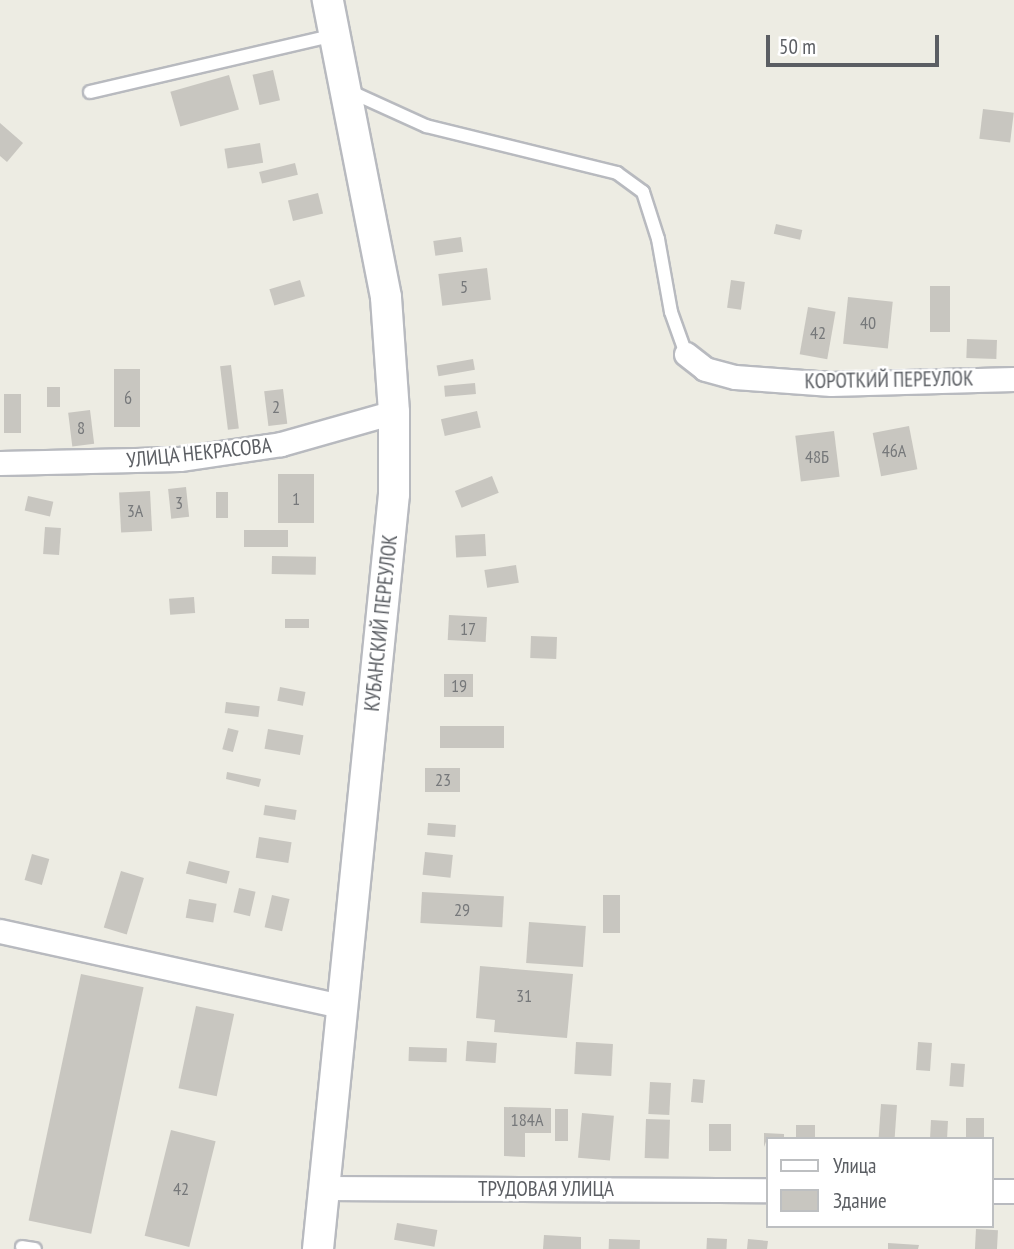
<!DOCTYPE html>
<html>
<head>
<meta charset="utf-8">
<style>
	body { margin:0 }
	#map { position:relative; width:1014px; height:1249px; overflow:hidden; background:#edece3; font-family:"PT Sans Narrow",sans-serif }
	div>[style] { position:absolute }
	[style*='--x'] { left:calc(var(--x)*1px); top:calc(var(--y)*1px); width:calc(var(--w)*1px); rotate:calc(var(--a)*1deg) }
	.building>* { inset:0; background:#c8c6c0; transform-origin:0 0 }
	.roads { filter:drop-shadow(2px 0 #b8babf) drop-shadow(-2px 0 #b8babf) drop-shadow(0 2px #b8babf) drop-shadow(0 -2px #b8babf) }
	.service>* { height:12px; margin:-6px; padding:0 6px; transform-origin:6px; border-radius:6px; background:#fff }
	.minor>* { height:23px; margin:-11.5px; padding:0 11.5px; transform-origin:11.5px; border-radius:11.5px; background:#fff }
	.tertiary>* { height:30px; margin:-15px; padding:0 15px; transform-origin:15px; border-radius:15px; background:#fff }
	span { translate:-50% -50%; white-space:nowrap; text-align:center; line-height:1.15; -webkit-text-stroke:5px #fff; paint-order:stroke }
	.number-label { font-size:18px; color:#76787a }
	.number-label span { -webkit-text-stroke-width:0 }
	.street-label { font-size:21px; color:#5b5e63 }
	.legend { position:absolute; left:766px; top:1137px; width:228px; height:91px; box-sizing:border-box; background:#fff; border:2px solid #bdbfc1; margin:0; padding:9px 12px; list-style:none; font-size:21px; color:#5b5e63 }
	.legend li { display:flex; align-items:center; gap:14px; height:35px }
	.legend b { width:35px; border:2px solid #bdbfc1 }
	.scale { position:absolute; left:766px; top:35px; width:173px; height:32px; box-sizing:border-box; border:4px solid #5b5e63; border-top:0; padding-left:9px; font-size:21px; line-height:24px; white-space:nowrap; color:#5b5e63; -webkit-text-stroke:5px #fff; paint-order:stroke }
</style>
</head>
<body>
<div id="map">
	<div class="building">
		<i style="left:273px;top:70px;width:31px;height:21px;rotate:77deg"></i>
		<i style="left:229px;top:75px;width:36px;height:61px;rotate:74deg"></i>
		<i style="left:983px;top:109px;width:31px;height:30px;rotate:7deg"></i>
		<i style="clip-path:polygon(0 123px,23px 143px,7px 162px,0 156px)"></i>
		<i style="left:260px;top:143px;width:20px;height:36px;rotate:81deg"></i>
		<i style="left:295px;top:163px;width:12px;height:37px;rotate:76deg"></i>
		<i style="left:318px;top:193px;width:21px;height:31px;rotate:76deg"></i>
		<i style="left:776px;top:224px;width:27px;height:10px;rotate:13deg"></i>
		<i style="left:461px;top:237px;width:15px;height:28px;rotate:82deg"></i>
		<i style="left:487px;top:268px;width:32px;height:49px;rotate:83deg"></i>
		<i style="left:300px;top:280px;width:17px;height:32px;rotate:73deg"></i>
		<i style="left:731px;top:280px;width:14px;height:28px;rotate:8deg"></i>
		<i style="left:930px;top:286px;width:20px;height:46px"></i>
		<i style="left:848px;top:297px;width:45px;height:47px;rotate:6deg"></i>
		<i style="left:808px;top:307px;width:28px;height:48px;rotate:10deg"></i>
		<i style="left:967px;top:339px;width:30px;height:19px;rotate:2deg"></i>
		<i style="left:473px;top:359px;width:11px;height:37px;rotate:80deg"></i>
		<i style="left:231px;top:365px;width:64px;height:11px;rotate:83deg"></i>
		<i style="left:114px;top:369px;width:26px;height:58px"></i>
		<i style="left:475px;top:383px;width:11px;height:31px;rotate:85deg"></i>
		<i style="left:47px;top:387px;width:13px;height:20px"></i>
		<i style="left:283px;top:389px;width:35px;height:19px;rotate:83deg"></i>
		<i style="left:4px;top:394px;width:17px;height:39px"></i>
		<i style="left:90px;top:410px;width:34px;height:22px;rotate:83deg"></i>
		<i style="left:477px;top:411px;width:17px;height:37px;rotate:77deg"></i>
		<i style="left:909px;top:426px;width:44px;height:37px;rotate:79deg"></i>
		<i style="left:834px;top:431px;width:46px;height:39px;rotate:83deg"></i>
		<i style="left:278px;top:474px;width:36px;height:49px"></i>
		<i style="left:492px;top:476px;width:18px;height:40px;rotate:68deg"></i>
		<i style="left:186px;top:487px;width:30px;height:18px;rotate:84deg"></i>
		<i style="left:150px;top:491px;width:40px;height:31px;rotate:87deg"></i>
		<i style="left:228px;top:492px;width:26px;height:12px;rotate:90deg"></i>
		<i style="left:28px;top:496px;width:26px;height:15px;rotate:13deg"></i>
		<i style="left:45px;top:527px;width:16px;height:27px;rotate:4deg"></i>
		<i style="left:244px;top:530px;width:44px;height:17px"></i>
		<i style="left:485px;top:534px;width:22px;height:30px;rotate:87deg"></i>
		<i style="left:272px;top:556px;width:44px;height:18px;rotate:1deg"></i>
		<i style="left:516px;top:565px;width:18px;height:32px;rotate:81deg"></i>
		<i style="left:194px;top:597px;width:16px;height:25px;rotate:86deg"></i>
		<i style="left:449px;top:615px;width:38px;height:25px;rotate:3deg"></i>
		<i style="left:285px;top:619px;width:24px;height:9px"></i>
		<i style="left:531px;top:636px;width:26px;height:22px;rotate:2deg"></i>
		<i style="left:444px;top:674px;width:29px;height:23px"></i>
		<i style="left:280px;top:687px;width:26px;height:14px;rotate:11deg"></i>
		<i style="left:226px;top:702px;width:34px;height:11px;rotate:7deg"></i>
		<i style="left:504px;top:726px;width:22px;height:64px;rotate:90deg"></i>
		<i style="left:228px;top:728px;width:11px;height:22px;rotate:15deg"></i>
		<i style="left:268px;top:729px;width:36px;height:20px;rotate:10deg"></i>
		<i style="left:460px;top:768px;width:24px;height:35px;rotate:90deg"></i>
		<i style="clip-path:polygon(227px 772px,261px 779px,259px 787px,226px 779px)"></i>
		<i style="left:265px;top:805px;width:32px;height:10px;rotate:9deg"></i>
		<i style="left:428px;top:823px;width:28px;height:12px;rotate:4deg"></i>
		<i style="left:259px;top:837px;width:33px;height:21px;rotate:9deg"></i>
		<i style="left:425px;top:852px;width:28px;height:23px;rotate:6deg"></i>
		<i style="left:32px;top:854px;width:18px;height:27px;rotate:16deg"></i>
		<i style="left:189px;top:861px;width:42px;height:13px;rotate:14deg"></i>
		<i style="left:121px;top:871px;width:24px;height:59px;rotate:17deg"></i>
		<i style="left:239px;top:888px;width:17px;height:25px;rotate:13deg"></i>
		<i style="left:422px;top:892px;width:82px;height:31px;rotate:3deg"></i>
		<i style="left:272px;top:895px;width:18px;height:33px;rotate:13deg"></i>
		<i style="left:603px;top:895px;width:17px;height:38px"></i>
		<i style="left:189px;top:899px;width:28px;height:19px;rotate:10deg"></i>
		<i style="left:529px;top:922px;width:57px;height:41px;rotate:4deg"></i>
		<i style="clip-path:polygon(480px 966px,573px 974px,567px 1038px,494px 1032px,495px 1020px,476px 1018px)"></i>
		<i style="left:81px;top:974px;width:64px;height:252px;rotate:12deg"></i>
		<i style="left:196px;top:1006px;width:39px;height:84px;rotate:12deg"></i>
		<i style="left:467px;top:1041px;width:30px;height:20px;rotate:4deg"></i>
		<i style="left:576px;top:1042px;width:37px;height:32px;rotate:3deg"></i>
		<i style="left:918px;top:1042px;width:14px;height:28px;rotate:4deg"></i>
		<i style="left:409px;top:1047px;width:38px;height:14px;rotate:2deg"></i>
		<i style="left:951px;top:1063px;width:14px;height:23px;rotate:4deg"></i>
		<i style="left:693px;top:1079px;width:12px;height:23px;rotate:5deg"></i>
		<i style="left:650px;top:1082px;width:21px;height:32px;rotate:3deg"></i>
		<i style="left:881px;top:1104px;width:16px;height:35px;rotate:4deg"></i>
		<i style="clip-path:polygon(504px 1107px,551px 1108px,551px 1133px,525px 1133px,525px 1157px,504px 1156px)"></i>
		<i style="left:555px;top:1109px;width:13px;height:32px"></i>
		<i style="left:582px;top:1113px;width:32px;height:45px;rotate:5deg"></i>
		<i style="left:966px;top:1118px;width:18px;height:21px"></i>
		<i style="left:646px;top:1119px;width:24px;height:39px;rotate:2deg"></i>
		<i style="left:931px;top:1120px;width:17px;height:19px;rotate:3deg"></i>
		<i style="left:709px;top:1124px;width:22px;height:27px"></i>
		<i style="left:796px;top:1125px;width:19px;height:14px"></i>
		<i style="left:171px;top:1130px;width:46px;height:109px;rotate:14deg"></i>
		<i style="clip-path:polygon(764px 1133px,784px 1134px,784px 1139px,767px 1139px,764px 1147px)"></i>
		<i style="left:397px;top:1223px;width:41px;height:17px;rotate:10deg"></i>
		<i style="left:976px;top:1229px;width:22px;height:20px;rotate:3deg"></i>
		<i style="clip-path:polygon(544px 1235px,581px 1237px,581px 1249px,543px 1249px)"></i>
		<i style="left:707px;top:1238px;width:20px;height:11px;rotate:3deg"></i>
		<i style="left:609px;top:1239px;width:31px;height:10px;rotate:2deg"></i>
		<i style="clip-path:polygon(748px 1239px,768px 1241px,767px 1249px,747px 1249px)"></i>
		<i style="clip-path:polygon(888px 1243px,919px 1245px,918px 1249px,888px 1249px)"></i>
	</div>
	<div class="roads">
		<div class="service">
			<i style="--x:349;--y:91;--w:85;--a:24.4"></i>
			<i style="--x:426;--y:126;--w:197;--a:13.8"></i>
			<i style="--x:617;--y:173;--w:32;--a:36"></i>
			<i style="--x:643;--y:192;--w:49;--a:72.3"></i>
			<i style="--x:658;--y:239;--w:74;--a:79.9"></i>
			<i style="--x:671;--y:312;--w:45;--a:70.3"></i>
			<i style="--x:90;--y:92;--w:251;--a:-13.1"></i>
			<i style="--x:22;--y:1247;--w:13;--a:9"></i>
		</div>
		<div class="minor">
			<i style="--x:686;--y:354;--w:24;--a:38"></i>
			<i style="--x:705;--y:369;--w:31;--a:15"></i>
			<i style="--x:735;--y:377;--w:96;--a:4.2"></i>
			<i style="--x:831;--y:384;--w:183;--a:-1.6"></i>
			<i style="--x:0;--y:463;--w:180;--a:-1.3"></i>
			<i style="--x:180;--y:459;--w:102;--a:-8.4"></i>
			<i style="--x:281;--y:444;--w:117;--a:-15.8"></i>
			<i style="--x:0;--y:931;--w:349;--a:12.4"></i>
			<i style="--x:324;--y:1188;--w:443;--a:0.3"></i>
			<i style="--x:991;--y:1191;--w:23;--a:0"></i>
		</div>
		<div class="tertiary">
			<i style="--x:318;--y:1249;--w:759;--a:-84.25"></i>
			<i style="--x:394;--y:494;--w:82;--a:-90"></i>
			<i style="--x:394;--y:412;--w:115;--a:-94"></i>
			<i style="--x:386;--y:297;--w:303;--a:-101.1"></i>
		</div>
	</div>
	<div class="number-label">
		<span style="left:464px;top:287px">5</span>
		<span style="left:868px;top:323px">40</span>
		<span style="left:818px;top:333px">42</span>
		<span style="left:128px;top:398px">6</span>
		<span style="left:276px;top:407px">2</span>
		<span style="left:81px;top:428px">8</span>
		<span style="left:894px;top:451px">46А</span>
		<span style="left:817px;top:457px">48Б</span>
		<span style="left:296px;top:499px">1</span>
		<span style="left:179px;top:503px">3</span>
		<span style="left:135px;top:511px">3А</span>
		<span style="left:468px;top:629px">17</span>
		<span style="left:459px;top:686px">19</span>
		<span style="left:443px;top:780px">23</span>
		<span style="left:462px;top:910px">29</span>
		<span style="left:524px;top:996px">31</span>
		<span style="left:527px;top:1120px">184А</span>
		<span style="left:181px;top:1189px">42</span>
	</div>
	<div class="street-label">
		<span style="left:889px;top:380px;rotate:-1deg">КОРОТКИЙ ПЕРЕУЛОК</span>
		<span style="left:199px;top:453px;rotate:-6deg">УЛИЦА НЕКРАСОВА</span>
		<span style="left:381px;top:623px;rotate:-84deg">КУБАНСКИЙ ПЕРЕУЛОК</span>
		<span style="left:546px;top:1189px">ТРУДОВАЯ УЛИЦА</span>
	</div>
	<ul class="legend">
	<li><b style="height:9px;background:#fff"></b>Улица</li>
	<li><b style="height:19px;background:#c8c6c0"></b>Здание</li>
	</ul>
	<div class="scale">50 m</div>
</div>
</body>
</html>
